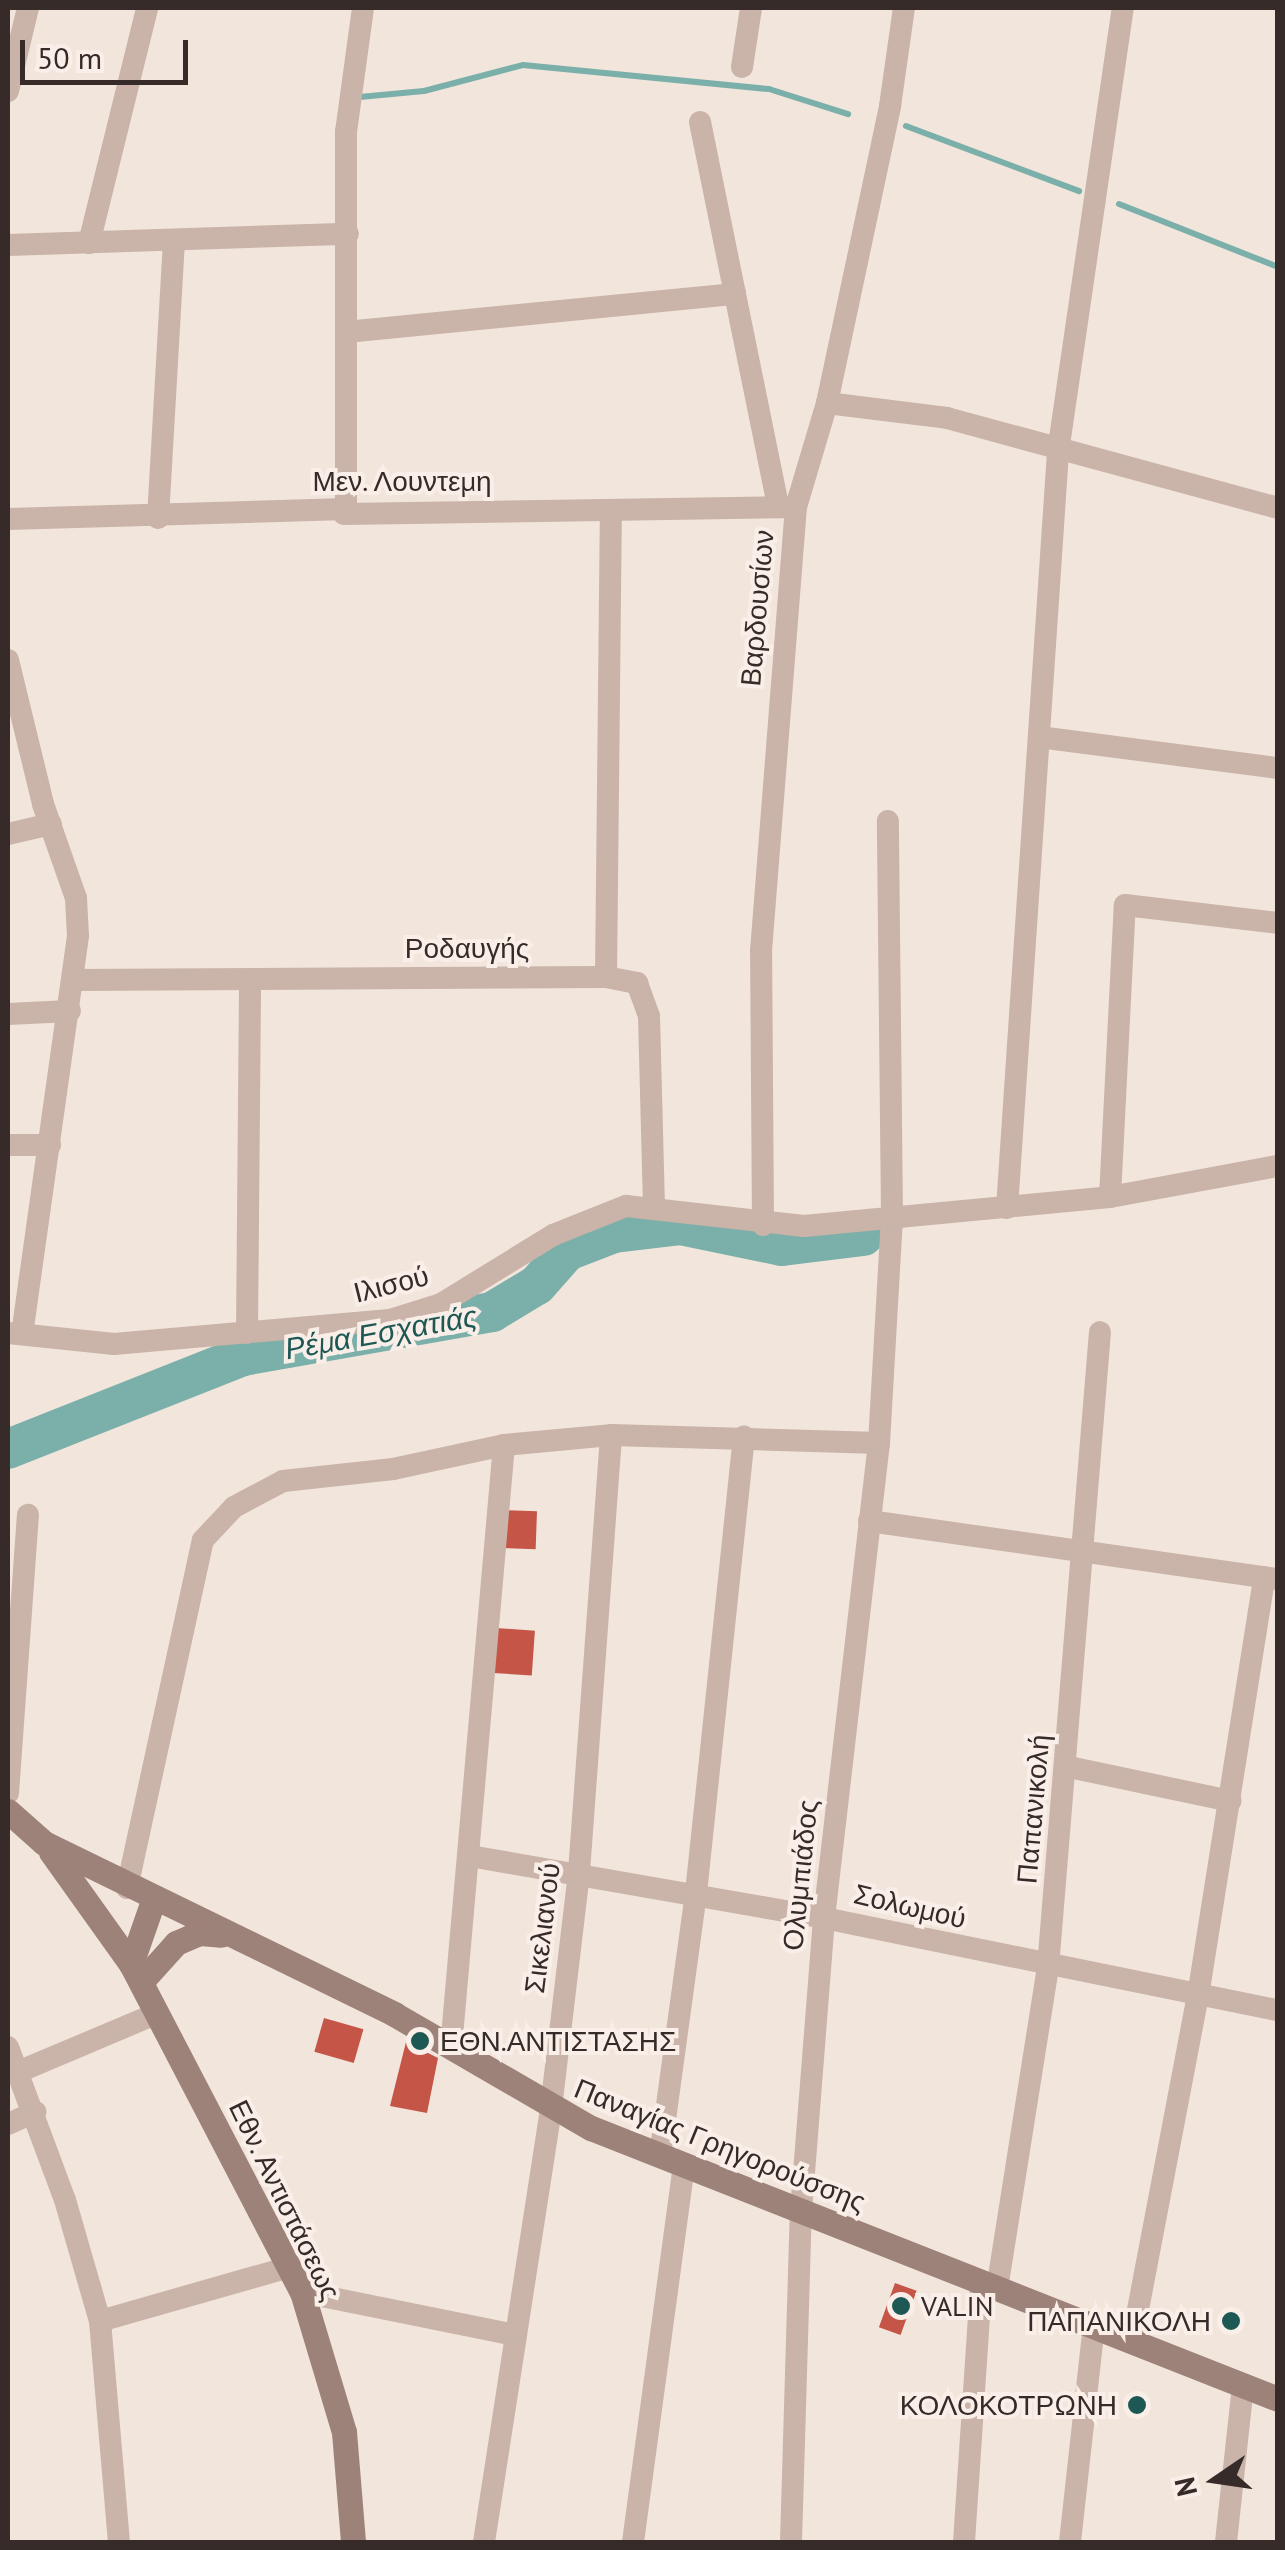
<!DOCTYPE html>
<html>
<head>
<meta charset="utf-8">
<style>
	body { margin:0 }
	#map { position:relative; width:1285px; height:2550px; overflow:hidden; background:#f2e5dc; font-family:"PT Sans",sans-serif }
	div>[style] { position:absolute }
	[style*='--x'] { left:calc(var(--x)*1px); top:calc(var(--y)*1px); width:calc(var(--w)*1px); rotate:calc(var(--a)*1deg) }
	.stream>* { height:6px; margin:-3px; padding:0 3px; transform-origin:3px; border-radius:3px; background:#7bafaa }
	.river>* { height:40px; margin:-20px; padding:0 20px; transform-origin:20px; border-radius:20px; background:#7bafaa }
	.building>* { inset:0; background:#c55547; transform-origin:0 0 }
	.street>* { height:22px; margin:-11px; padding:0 11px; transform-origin:11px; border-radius:11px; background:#cab3a8 }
	.secondary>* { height:25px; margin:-12.5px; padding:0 12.5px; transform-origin:12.5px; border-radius:12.5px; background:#9d8279 }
	.dots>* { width:28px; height:28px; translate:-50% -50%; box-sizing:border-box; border:5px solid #f9efe8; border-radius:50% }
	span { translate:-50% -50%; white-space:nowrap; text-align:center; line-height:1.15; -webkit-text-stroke:8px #f9efe8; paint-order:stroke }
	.street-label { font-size:28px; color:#362b28 }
	.poi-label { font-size:28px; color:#362b28 }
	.left { translate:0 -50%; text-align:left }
	.right { translate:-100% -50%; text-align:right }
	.water-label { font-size:30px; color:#1e5854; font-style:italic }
	.frame { position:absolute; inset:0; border:10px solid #362b28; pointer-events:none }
	.north { position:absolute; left:1165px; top:2430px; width:100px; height:100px; -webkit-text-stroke:8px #f9efe8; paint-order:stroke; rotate:257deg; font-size:28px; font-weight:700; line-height:40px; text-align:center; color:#362b28 }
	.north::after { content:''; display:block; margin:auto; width:35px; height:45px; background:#362b28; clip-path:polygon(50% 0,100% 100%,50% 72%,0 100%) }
	.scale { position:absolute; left:20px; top:40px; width:168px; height:45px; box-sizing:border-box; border:5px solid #362b28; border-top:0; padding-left:12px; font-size:30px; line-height:35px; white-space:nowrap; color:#362b28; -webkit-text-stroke:8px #f9efe8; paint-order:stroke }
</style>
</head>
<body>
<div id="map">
	<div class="stream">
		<i style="--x:360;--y:97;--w:64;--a:-5.4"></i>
		<i style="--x:424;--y:91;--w:102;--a:-14.7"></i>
		<i style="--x:523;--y:65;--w:247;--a:5.6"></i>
		<i style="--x:769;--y:89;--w:83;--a:17.6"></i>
		<i style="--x:906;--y:126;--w:185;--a:20.6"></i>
		<i style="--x:1119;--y:204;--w:171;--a:21.6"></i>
	</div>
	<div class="river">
		<i style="--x:8;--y:1449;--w:253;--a:-21.6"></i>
		<i style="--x:243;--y:1356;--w:253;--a:-10"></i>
		<i style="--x:492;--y:1312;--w:52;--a:-31"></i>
		<i style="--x:537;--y:1285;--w:45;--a:-48.6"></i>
		<i style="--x:567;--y:1251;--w:50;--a:-21"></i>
		<i style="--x:614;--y:1233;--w:66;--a:-6.9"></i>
		<i style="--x:680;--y:1225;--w:104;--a:11.6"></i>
		<i style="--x:782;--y:1246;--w:82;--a:-7"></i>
	</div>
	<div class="building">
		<i style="left:504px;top:1510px;width:33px;height:38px;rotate:2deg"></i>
		<i style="left:496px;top:1628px;width:39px;height:45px;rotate:4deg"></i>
		<i style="left:324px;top:2018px;width:41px;height:35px;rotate:16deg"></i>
		<i style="clip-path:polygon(406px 2042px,438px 2058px,427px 2113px,390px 2106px)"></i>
		<i style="left:895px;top:2283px;width:23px;height:47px;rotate:20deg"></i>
	</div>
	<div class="street">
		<i style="--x:742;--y:67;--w:60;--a:-81.3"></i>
		<i style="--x:8;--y:91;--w:85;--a:-76.5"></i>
		<i style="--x:700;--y:122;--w:393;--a:78.5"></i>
		<i style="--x:89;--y:243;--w:242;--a:-76.1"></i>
		<i style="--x:8;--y:245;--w:340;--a:-1.9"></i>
		<i style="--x:346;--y:332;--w:391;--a:-5.6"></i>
		<i style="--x:827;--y:403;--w:121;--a:7.1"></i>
		<i style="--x:947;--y:418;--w:343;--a:15.2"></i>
		<i style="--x:346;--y:509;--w:377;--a:-90"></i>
		<i style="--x:346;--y:132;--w:125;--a:-82.2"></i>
		<i style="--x:158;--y:518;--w:277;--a:-86.7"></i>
		<i style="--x:8;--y:519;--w:338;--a:-1.7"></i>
		<i style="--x:346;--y:509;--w:5;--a:112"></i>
		<i style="--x:344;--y:514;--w:452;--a:-0.9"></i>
		<i style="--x:8;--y:660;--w:148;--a:76.3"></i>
		<i style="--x:43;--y:804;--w:100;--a:70.7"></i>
		<i style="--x:76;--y:898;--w:38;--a:87"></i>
		<i style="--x:78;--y:936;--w:401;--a:98"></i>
		<i style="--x:1039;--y:737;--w:241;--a:7.4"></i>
		<i style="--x:8;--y:834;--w:44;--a:-13.1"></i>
		<i style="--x:606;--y:977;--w:467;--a:-89.4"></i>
		<i style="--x:74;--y:980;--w:532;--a:-0.32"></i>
		<i style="--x:606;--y:977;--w:32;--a:11"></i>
		<i style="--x:637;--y:983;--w:35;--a:70"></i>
		<i style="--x:649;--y:1016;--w:188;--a:88.5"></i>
		<i style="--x:8;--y:1014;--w:62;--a:-2.8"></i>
		<i style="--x:8;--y:1145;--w:42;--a:0"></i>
		<i style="--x:1110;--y:1197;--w:292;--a:-87.1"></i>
		<i style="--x:1125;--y:905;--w:154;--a:6.7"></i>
		<i style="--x:1007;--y:1208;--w:758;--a:-86.14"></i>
		<i style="--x:1058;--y:452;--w:449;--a:-81.7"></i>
		<i style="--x:763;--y:1225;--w:274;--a:-90.4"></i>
		<i style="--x:761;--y:951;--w:445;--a:-85.5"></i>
		<i style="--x:796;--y:507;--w:109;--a:-73.4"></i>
		<i style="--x:827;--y:403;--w:304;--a:-78"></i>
		<i style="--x:890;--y:106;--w:99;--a:-81.9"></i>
		<i style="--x:8;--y:1333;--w:107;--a:5.9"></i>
		<i style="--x:114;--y:1344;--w:277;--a:-5"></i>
		<i style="--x:390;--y:1320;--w:53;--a:-17.4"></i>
		<i style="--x:441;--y:1304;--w:132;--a:-31.6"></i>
		<i style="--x:553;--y:1235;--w:79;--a:-21.7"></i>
		<i style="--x:626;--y:1206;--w:179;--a:6.4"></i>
		<i style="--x:804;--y:1226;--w:307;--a:-5.4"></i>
		<i style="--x:1110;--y:1197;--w:171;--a:-10.5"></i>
		<i style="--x:247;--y:1333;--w:353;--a:-89.5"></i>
		<i style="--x:869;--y:1521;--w:413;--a:8.1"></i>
		<i style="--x:1069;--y:1767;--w:165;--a:11.9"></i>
		<i style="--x:8;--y:1793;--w:279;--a:-85.9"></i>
		<i style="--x:470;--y:1856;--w:359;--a:9.9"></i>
		<i style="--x:824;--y:1918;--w:463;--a:11.5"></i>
		<i style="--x:127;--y:1888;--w:356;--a:-77.7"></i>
		<i style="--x:203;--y:1540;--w:45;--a:-46.8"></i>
		<i style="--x:234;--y:1507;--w:55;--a:-28"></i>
		<i style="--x:283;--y:1481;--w:111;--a:-6.2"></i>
		<i style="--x:393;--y:1469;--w:114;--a:-12.2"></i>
		<i style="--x:504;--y:1445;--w:107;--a:-5.3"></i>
		<i style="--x:611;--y:1435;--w:268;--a:1.7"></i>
		<i style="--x:8;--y:2047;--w:163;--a:69.6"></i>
		<i style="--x:65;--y:2200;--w:126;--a:73.9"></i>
		<i style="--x:100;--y:2321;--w:222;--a:85.1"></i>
		<i style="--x:451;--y:2048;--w:605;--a:-84.98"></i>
		<i style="--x:18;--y:2072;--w:152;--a:-22.9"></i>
		<i style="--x:8;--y:2124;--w:30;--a:-24"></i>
		<i style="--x:660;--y:2156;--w:265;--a:-82.2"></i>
		<i style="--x:696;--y:1893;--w:459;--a:-84"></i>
		<i style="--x:997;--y:2289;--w:326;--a:-81"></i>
		<i style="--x:1048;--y:1967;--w:637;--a:-85.32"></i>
		<i style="--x:302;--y:2292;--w:218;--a:11.4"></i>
		<i style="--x:100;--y:2321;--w:197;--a:-15.9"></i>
		<i style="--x:1132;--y:2341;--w:351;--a:-79.2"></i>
		<i style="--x:1198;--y:1996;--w:424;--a:-81"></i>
		<i style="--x:484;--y:2542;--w:439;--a:-81.2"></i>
		<i style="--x:551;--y:2108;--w:238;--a:-83.2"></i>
		<i style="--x:579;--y:1872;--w:438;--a:-85.8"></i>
		<i style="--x:633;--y:2542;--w:379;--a:-82.3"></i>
		<i style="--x:791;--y:2542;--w:331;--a:-88.3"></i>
		<i style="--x:801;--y:2211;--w:294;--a:-85.5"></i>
		<i style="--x:824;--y:1918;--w:478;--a:-83.4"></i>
		<i style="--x:879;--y:1443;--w:227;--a:-86.7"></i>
		<i style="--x:892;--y:1216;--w:395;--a:-90.6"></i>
		<i style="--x:964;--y:2542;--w:260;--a:-86.2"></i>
		<i style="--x:1070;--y:2542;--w:217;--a:-83.7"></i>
		<i style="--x:1226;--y:2542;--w:157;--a:-83.8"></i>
	</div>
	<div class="secondary">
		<i style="--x:8;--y:1811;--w:48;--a:41.6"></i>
		<i style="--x:44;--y:1843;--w:390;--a:26"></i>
		<i style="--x:394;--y:2014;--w:228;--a:30.1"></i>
		<i style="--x:591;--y:2128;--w:739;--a:21.53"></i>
		<i style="--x:51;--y:1852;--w:138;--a:54.5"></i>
		<i style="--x:131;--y:1964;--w:370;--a:62.5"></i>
		<i style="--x:302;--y:2292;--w:146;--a:73.3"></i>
		<i style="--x:344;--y:2432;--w:110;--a:85.3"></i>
		<i style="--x:131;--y:1964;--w:67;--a:-70.8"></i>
		<i style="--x:141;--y:1982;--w:52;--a:-48.1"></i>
		<i style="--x:176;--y:1943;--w:26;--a:-23"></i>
		<i style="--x:200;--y:1933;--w:21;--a:5"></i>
	</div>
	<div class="dots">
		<i style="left:420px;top:2041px;background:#1e5854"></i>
		<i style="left:901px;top:2306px;background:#1e5854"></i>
		<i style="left:1231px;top:2321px;background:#1e5854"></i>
		<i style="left:1137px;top:2405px;background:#1e5854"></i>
	</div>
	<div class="street-label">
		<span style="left:402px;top:481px">Μεν. Λουντεμη</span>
		<span style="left:757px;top:608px;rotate:-85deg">Βαρδουσίων</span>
		<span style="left:467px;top:948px">Ροδαυγής</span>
		<span style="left:391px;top:1284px;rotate:-14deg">Ιλισού</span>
		<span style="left:1033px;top:1809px;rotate:-85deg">Παπανικολή</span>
		<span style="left:800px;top:1875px;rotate:-84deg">Ολυμπιάδος</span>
		<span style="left:910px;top:1906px;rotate:13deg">Σολωμού</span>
		<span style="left:542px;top:1928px;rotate:-83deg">Σικελιανού</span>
		<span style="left:720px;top:2145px;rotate:22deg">Παναγίας Γρηγορούσσης</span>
		<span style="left:285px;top:2200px;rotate:64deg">Εθν. Αντιστάσεως</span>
	</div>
	<div class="poi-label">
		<span class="left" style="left:440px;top:2041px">ΕΘΝ.ΑΝΤΙΣΤΑΣΗΣ</span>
		<span class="left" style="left:921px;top:2306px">VALIN</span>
		<span class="right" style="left:1211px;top:2321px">ΠΑΠΑΝΙΚΟΛΗ</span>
		<span class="right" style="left:1117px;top:2405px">ΚΟΛΟΚΟΤΡΩΝΗ</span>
	</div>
	<div class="water-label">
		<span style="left:381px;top:1332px;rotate:-10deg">Ρέμα Εσχατιάς</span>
	</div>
	<div class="frame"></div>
	<div class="north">N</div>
	<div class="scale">50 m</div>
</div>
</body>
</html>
